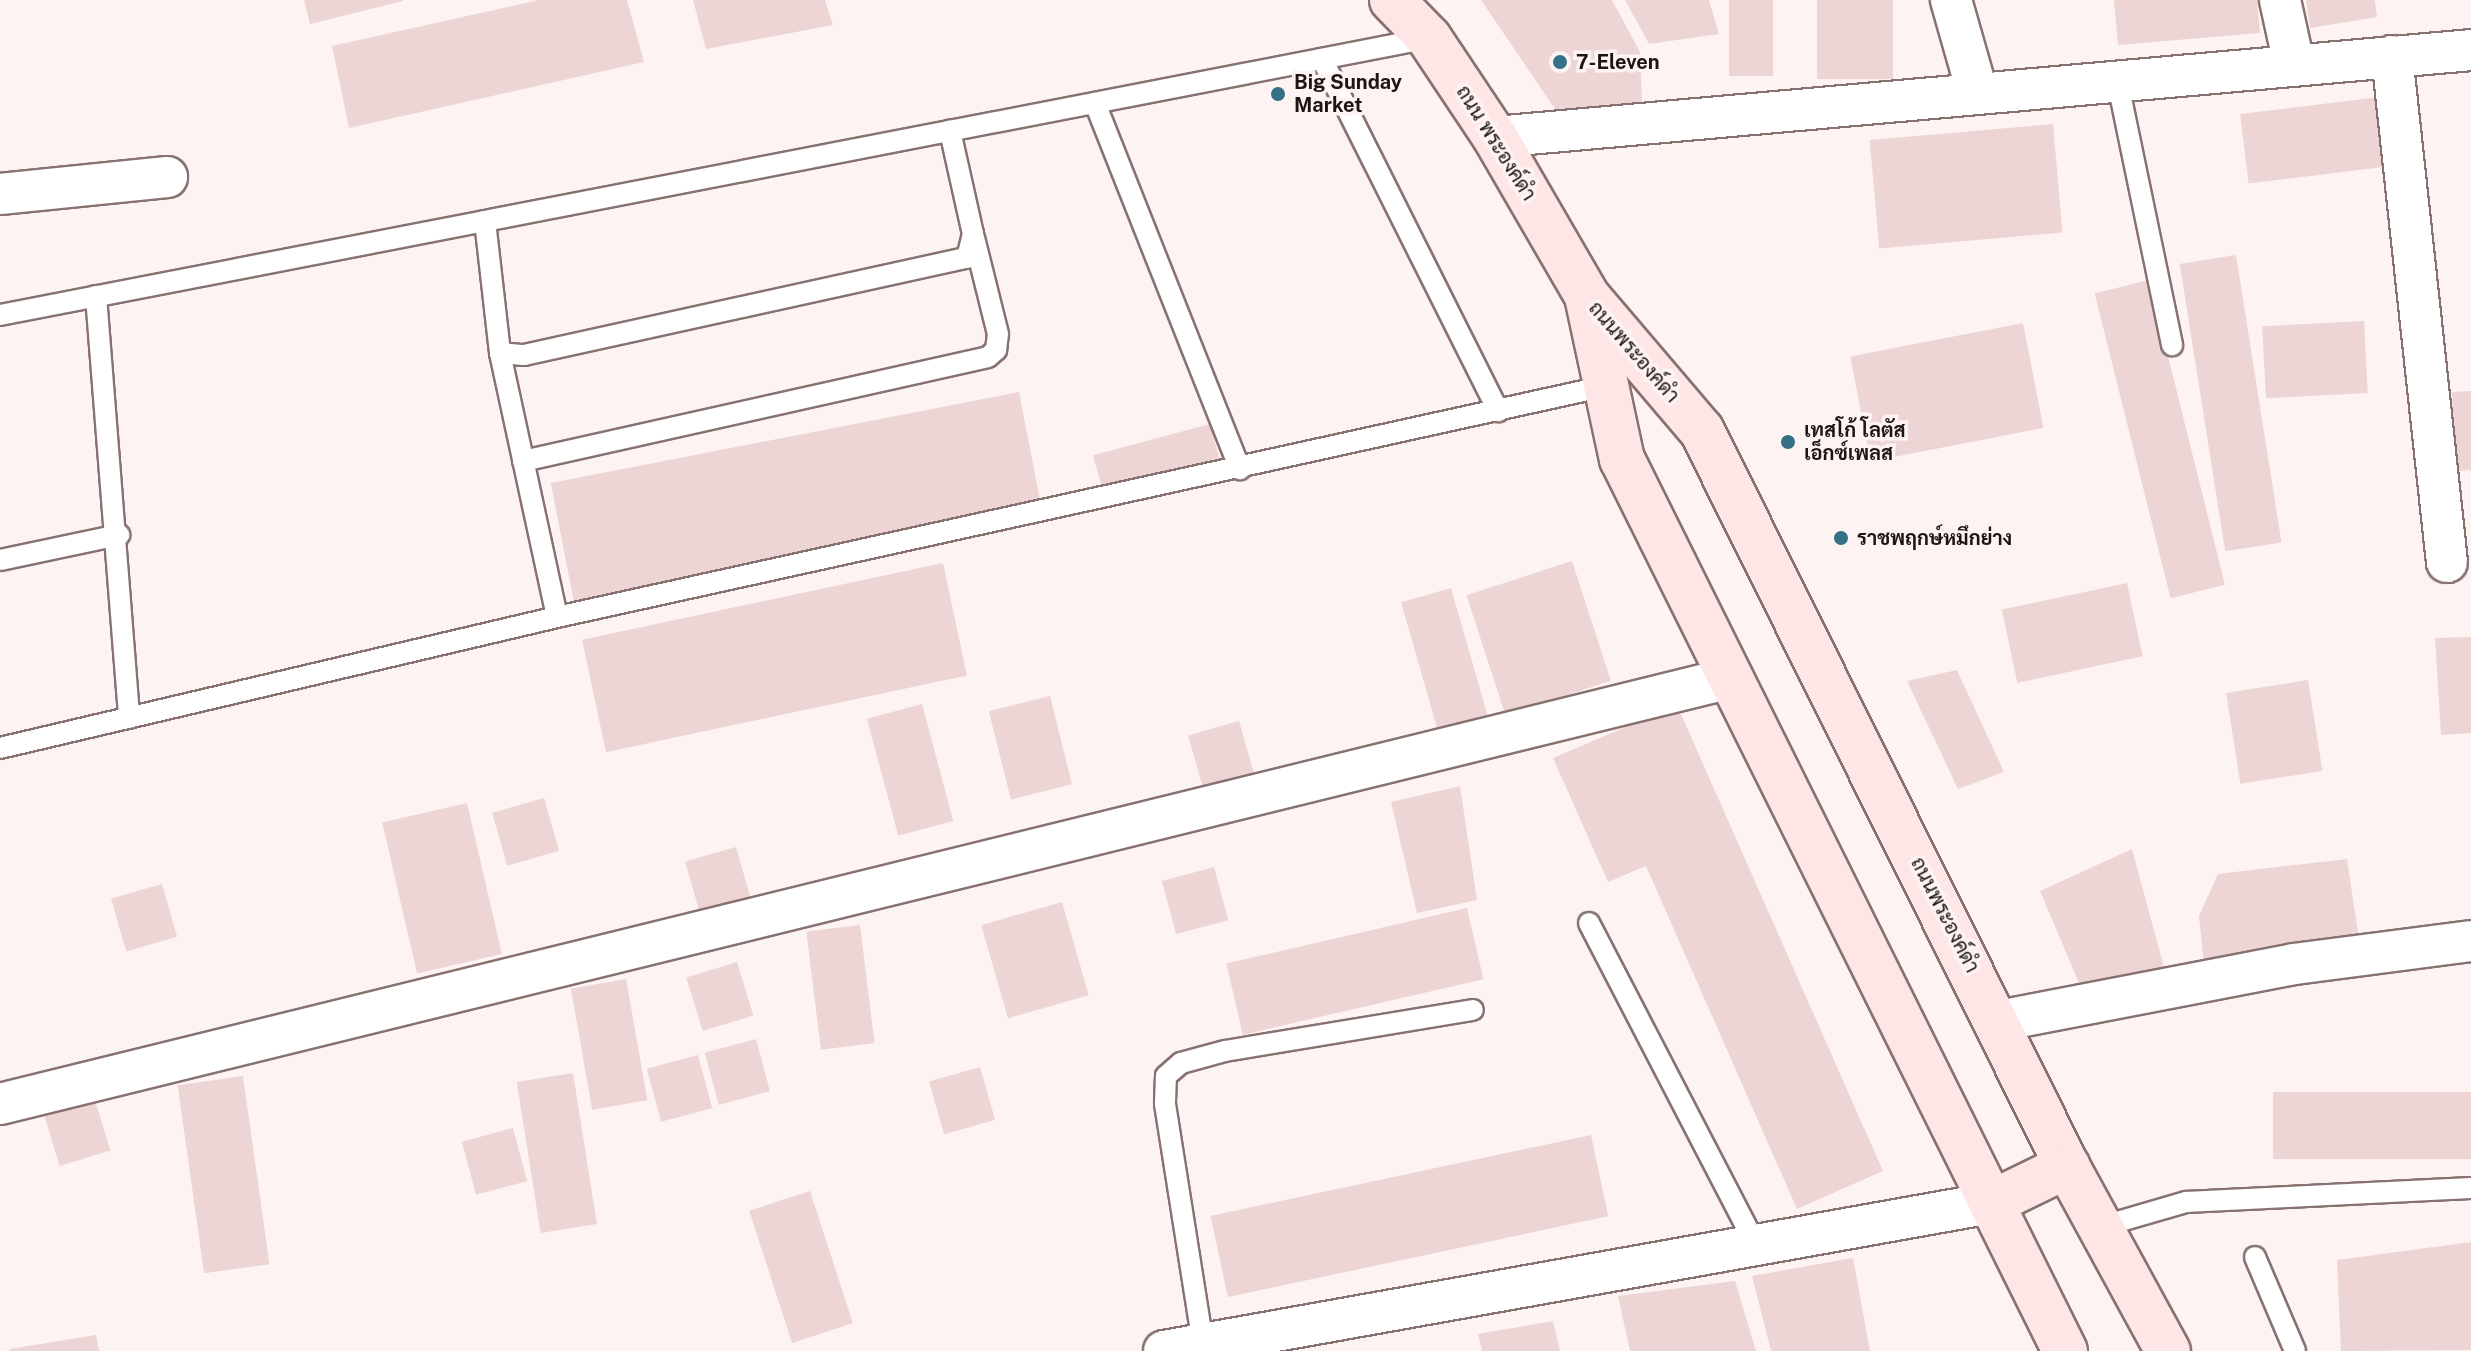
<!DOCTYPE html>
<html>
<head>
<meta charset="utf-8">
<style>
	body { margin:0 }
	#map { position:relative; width:2471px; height:1351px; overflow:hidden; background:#fdf3f3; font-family:"Public Sans",Sarabun,sans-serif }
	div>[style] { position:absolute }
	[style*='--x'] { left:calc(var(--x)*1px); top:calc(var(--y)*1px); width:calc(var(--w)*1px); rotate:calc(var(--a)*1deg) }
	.building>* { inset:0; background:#edd5d5; transform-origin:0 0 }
	.roads { filter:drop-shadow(2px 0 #877171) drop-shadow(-2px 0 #877171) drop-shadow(0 2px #877171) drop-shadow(0 -2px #877171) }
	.lane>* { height:20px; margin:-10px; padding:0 10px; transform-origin:10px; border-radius:10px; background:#fff }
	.street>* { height:40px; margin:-20px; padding:0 20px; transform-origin:20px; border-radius:20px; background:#fff }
	.secondary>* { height:44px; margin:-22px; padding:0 22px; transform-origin:22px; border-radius:22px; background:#fee5e6 }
	.dots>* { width:22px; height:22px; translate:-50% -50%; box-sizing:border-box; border:4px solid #fdf3f3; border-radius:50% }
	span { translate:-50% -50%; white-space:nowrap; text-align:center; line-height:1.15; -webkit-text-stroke:7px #fdf3f3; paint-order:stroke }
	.poi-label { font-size:20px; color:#1d1415; font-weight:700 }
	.left { translate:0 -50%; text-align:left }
	.street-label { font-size:20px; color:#1d1415 }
</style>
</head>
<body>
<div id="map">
	<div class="building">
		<i style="clip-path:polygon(304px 0,403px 0,403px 1px,310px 24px)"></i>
		<i style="clip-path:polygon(539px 0,627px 0,644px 62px,349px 128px,332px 46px)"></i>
		<i style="clip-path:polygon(693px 0,825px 0,833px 25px,706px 49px)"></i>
		<i style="clip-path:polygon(1481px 0,1612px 0,1640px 52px,1642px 104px,1557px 112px)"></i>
		<i style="clip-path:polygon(1625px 0,1709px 0,1719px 34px,1649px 44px)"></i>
		<i style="left:1729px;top:0;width:44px;height:76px"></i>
		<i style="left:1817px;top:0;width:76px;height:79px"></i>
		<i style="clip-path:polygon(2114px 0,2257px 0,2260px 33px,2118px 45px)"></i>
		<i style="clip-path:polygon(2306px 0,2375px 0,2377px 17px,2310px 28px)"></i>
		<i style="left:2379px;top:97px;width:70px;height:140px;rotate:83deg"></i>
		<i style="left:2053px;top:124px;width:109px;height:184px;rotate:85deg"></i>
		<i style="left:2236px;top:255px;width:291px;height:57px;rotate:81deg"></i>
		<i style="left:2149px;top:280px;width:314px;height:56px;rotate:76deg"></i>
		<i style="left:2364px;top:321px;width:72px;height:102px;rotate:87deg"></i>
		<i style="left:2023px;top:323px;width:107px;height:176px;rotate:79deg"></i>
		<i style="clip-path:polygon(2471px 391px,2471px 470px,2456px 471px,2452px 392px)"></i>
		<i style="left:1019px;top:392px;width:123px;height:477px;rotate:79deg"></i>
		<i style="left:1210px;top:424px;width:39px;height:121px;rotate:75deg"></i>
		<i style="left:1572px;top:561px;width:126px;height:111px;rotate:72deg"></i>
		<i style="left:943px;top:563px;width:115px;height:369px;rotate:78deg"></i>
		<i style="left:2127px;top:583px;width:75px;height:128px;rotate:78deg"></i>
		<i style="left:1451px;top:588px;width:141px;height:52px;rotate:74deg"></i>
		<i style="clip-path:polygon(2471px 637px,2471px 733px,2441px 735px,2435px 638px)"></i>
		<i style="clip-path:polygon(1957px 670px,2004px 772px,1958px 789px,1907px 681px)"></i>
		<i style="left:2308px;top:680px;width:92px;height:83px;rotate:81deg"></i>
		<i style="left:1050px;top:696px;width:91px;height:63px;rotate:76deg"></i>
		<i style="left:922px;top:704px;width:121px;height:57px;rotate:75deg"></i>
		<i style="clip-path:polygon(1677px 705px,1883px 1171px,1797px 1209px,1646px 866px,1608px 882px,1553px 758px)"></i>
		<i style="left:1239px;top:721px;width:55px;height:53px;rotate:74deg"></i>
		<i style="clip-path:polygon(1460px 786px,1477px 900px,1417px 913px,1391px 802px)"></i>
		<i style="left:544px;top:798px;width:55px;height:54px;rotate:74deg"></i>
		<i style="left:467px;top:803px;width:155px;height:87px;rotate:77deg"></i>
		<i style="left:736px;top:847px;width:55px;height:53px;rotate:74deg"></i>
		<i style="clip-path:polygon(2132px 849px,2165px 971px,2079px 983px,2040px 891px)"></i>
		<i style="clip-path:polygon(2347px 859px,2360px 946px,2204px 964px,2199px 916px,2218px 874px)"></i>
		<i style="left:1214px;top:867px;width:55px;height:54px;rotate:75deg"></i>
		<i style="left:162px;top:884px;width:55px;height:53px;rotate:74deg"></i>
		<i style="left:1062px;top:902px;width:97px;height:84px;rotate:74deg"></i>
		<i style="left:1467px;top:908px;width:73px;height:247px;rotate:77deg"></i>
		<i style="left:860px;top:925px;width:119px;height:54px;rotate:83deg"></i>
		<i style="left:737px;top:962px;width:56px;height:53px;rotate:73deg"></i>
		<i style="left:626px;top:979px;width:123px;height:56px;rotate:80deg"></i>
		<i style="left:756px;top:1039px;width:54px;height:53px;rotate:75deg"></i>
		<i style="left:698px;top:1055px;width:55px;height:53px;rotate:75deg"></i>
		<i style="left:980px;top:1067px;width:55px;height:53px;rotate:74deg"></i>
		<i style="left:573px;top:1073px;width:153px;height:57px;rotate:81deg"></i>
		<i style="left:243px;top:1076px;width:190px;height:66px;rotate:82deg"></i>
		<i style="left:2471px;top:1092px;width:67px;height:198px;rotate:90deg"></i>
		<i style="left:94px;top:1097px;width:56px;height:53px;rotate:73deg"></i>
		<i style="left:513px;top:1128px;width:55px;height:53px;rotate:75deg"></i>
		<i style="left:1591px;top:1135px;width:83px;height:389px;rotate:78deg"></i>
		<i style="left:810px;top:1191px;width:139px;height:64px;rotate:72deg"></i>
		<i style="clip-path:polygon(2471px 1242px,2471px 1350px,2341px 1351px,2337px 1260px)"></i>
		<i style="clip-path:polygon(1853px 1258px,1870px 1351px,1771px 1351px,1752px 1276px)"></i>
		<i style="clip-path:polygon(1735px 1281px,1756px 1351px,1630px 1351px,1618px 1296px)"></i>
		<i style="clip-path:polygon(1553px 1321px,1560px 1351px,1482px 1351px,1478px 1334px)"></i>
		<i style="clip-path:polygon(96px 1335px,99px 1351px,10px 1351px,10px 1349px)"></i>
	</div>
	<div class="roads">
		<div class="lane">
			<i style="--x:1322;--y:59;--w:394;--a:63.4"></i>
			<i style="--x:2117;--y:79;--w:272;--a:78.3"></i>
			<i style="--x:1095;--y:103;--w:394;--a:68.4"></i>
			<i style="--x:485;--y:221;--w:133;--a:83.5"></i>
			<i style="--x:500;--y:353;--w:270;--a:77.8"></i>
			<i style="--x:96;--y:296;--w:423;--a:85.5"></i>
			<i style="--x:0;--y:315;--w:1456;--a:-10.97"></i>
			<i style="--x:500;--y:353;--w:24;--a:5"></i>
			<i style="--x:524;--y:355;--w:453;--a:-12.4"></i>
			<i style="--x:967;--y:258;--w:25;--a:-76"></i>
			<i style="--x:973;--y:234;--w:106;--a:-102.6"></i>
			<i style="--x:523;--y:461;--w:476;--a:-12.6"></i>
			<i style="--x:988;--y:357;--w:11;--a:-41"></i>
			<i style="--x:996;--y:350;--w:16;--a:-83"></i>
			<i style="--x:998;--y:334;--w:99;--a:-104"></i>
			<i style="--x:0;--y:560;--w:122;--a:-11.9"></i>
			<i style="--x:0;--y:748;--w:572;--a:-13.23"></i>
			<i style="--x:557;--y:617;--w:1074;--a:-12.42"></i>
			<i style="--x:1589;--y:923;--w:363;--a:62.6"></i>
			<i style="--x:2100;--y:1227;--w:90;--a:-16.2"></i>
			<i style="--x:2186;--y:1202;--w:285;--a:-2.8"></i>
			<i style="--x:2255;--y:1257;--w:102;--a:66.9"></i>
			<i style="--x:1203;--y:1344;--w:244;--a:-99"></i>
			<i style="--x:1165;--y:1103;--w:27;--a:-88"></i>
			<i style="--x:1166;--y:1076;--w:20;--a:-41"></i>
			<i style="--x:1181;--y:1063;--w:46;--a:-15.3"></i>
			<i style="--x:1225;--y:1051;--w:251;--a:-9.4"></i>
		</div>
		<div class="street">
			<i style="--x:1951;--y:0;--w:95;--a:74.1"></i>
			<i style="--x:2280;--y:0;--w:66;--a:77.7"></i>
			<i style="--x:2392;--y:56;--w:509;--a:83.8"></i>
			<i style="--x:1495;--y:137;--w:980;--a:-5.09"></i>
			<i style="--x:0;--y:194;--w:168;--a:-5.8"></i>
			<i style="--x:1998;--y:1021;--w:301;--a:-10.9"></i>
			<i style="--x:2294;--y:964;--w:178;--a:-7.4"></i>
			<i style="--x:0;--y:1104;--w:1783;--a:-13.83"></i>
			<i style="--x:1164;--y:1351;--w:840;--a:-10.15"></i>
		</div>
		<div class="secondary">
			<i style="--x:1392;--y:0;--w:53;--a:45.8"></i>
			<i style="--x:1429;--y:38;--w:119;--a:56.3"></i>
			<i style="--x:1495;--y:137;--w:184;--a:59.9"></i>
			<i style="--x:1587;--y:296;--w:177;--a:49.6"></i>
			<i style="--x:1702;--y:431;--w:821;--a:63.59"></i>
			<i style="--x:2067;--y:1166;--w:211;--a:61.4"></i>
			<i style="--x:1588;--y:301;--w:162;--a:77.9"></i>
			<i style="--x:1622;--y:459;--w:996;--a:63.59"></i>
			<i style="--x:1991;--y:1203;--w:85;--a:-26"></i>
		</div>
	</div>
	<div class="dots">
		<i style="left:1560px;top:62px;background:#347087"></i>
		<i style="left:1278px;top:94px;background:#347087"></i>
		<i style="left:1788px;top:442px;background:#347087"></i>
		<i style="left:1841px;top:538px;background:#347087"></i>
	</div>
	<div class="poi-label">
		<span class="left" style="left:1576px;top:62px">7-Eleven</span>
		<span class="left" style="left:1294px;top:94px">Big Sunday<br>Market</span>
		<span class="left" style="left:1804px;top:442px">เทสโก้ โลตัส<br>เอ็กซ์เพลส</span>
		<span class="left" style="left:1857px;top:538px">ราชพฤกษ์หมึกย่าง</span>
	</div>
	<div class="street-label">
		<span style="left:1496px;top:143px;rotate:58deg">ถนน พระองค์ดำ</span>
		<span style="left:1634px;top:352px;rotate:49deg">ถนนพระองค์ดำ</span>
		<span style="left:1945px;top:915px;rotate:63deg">ถนนพระองค์ดำ</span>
	</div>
</div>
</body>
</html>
